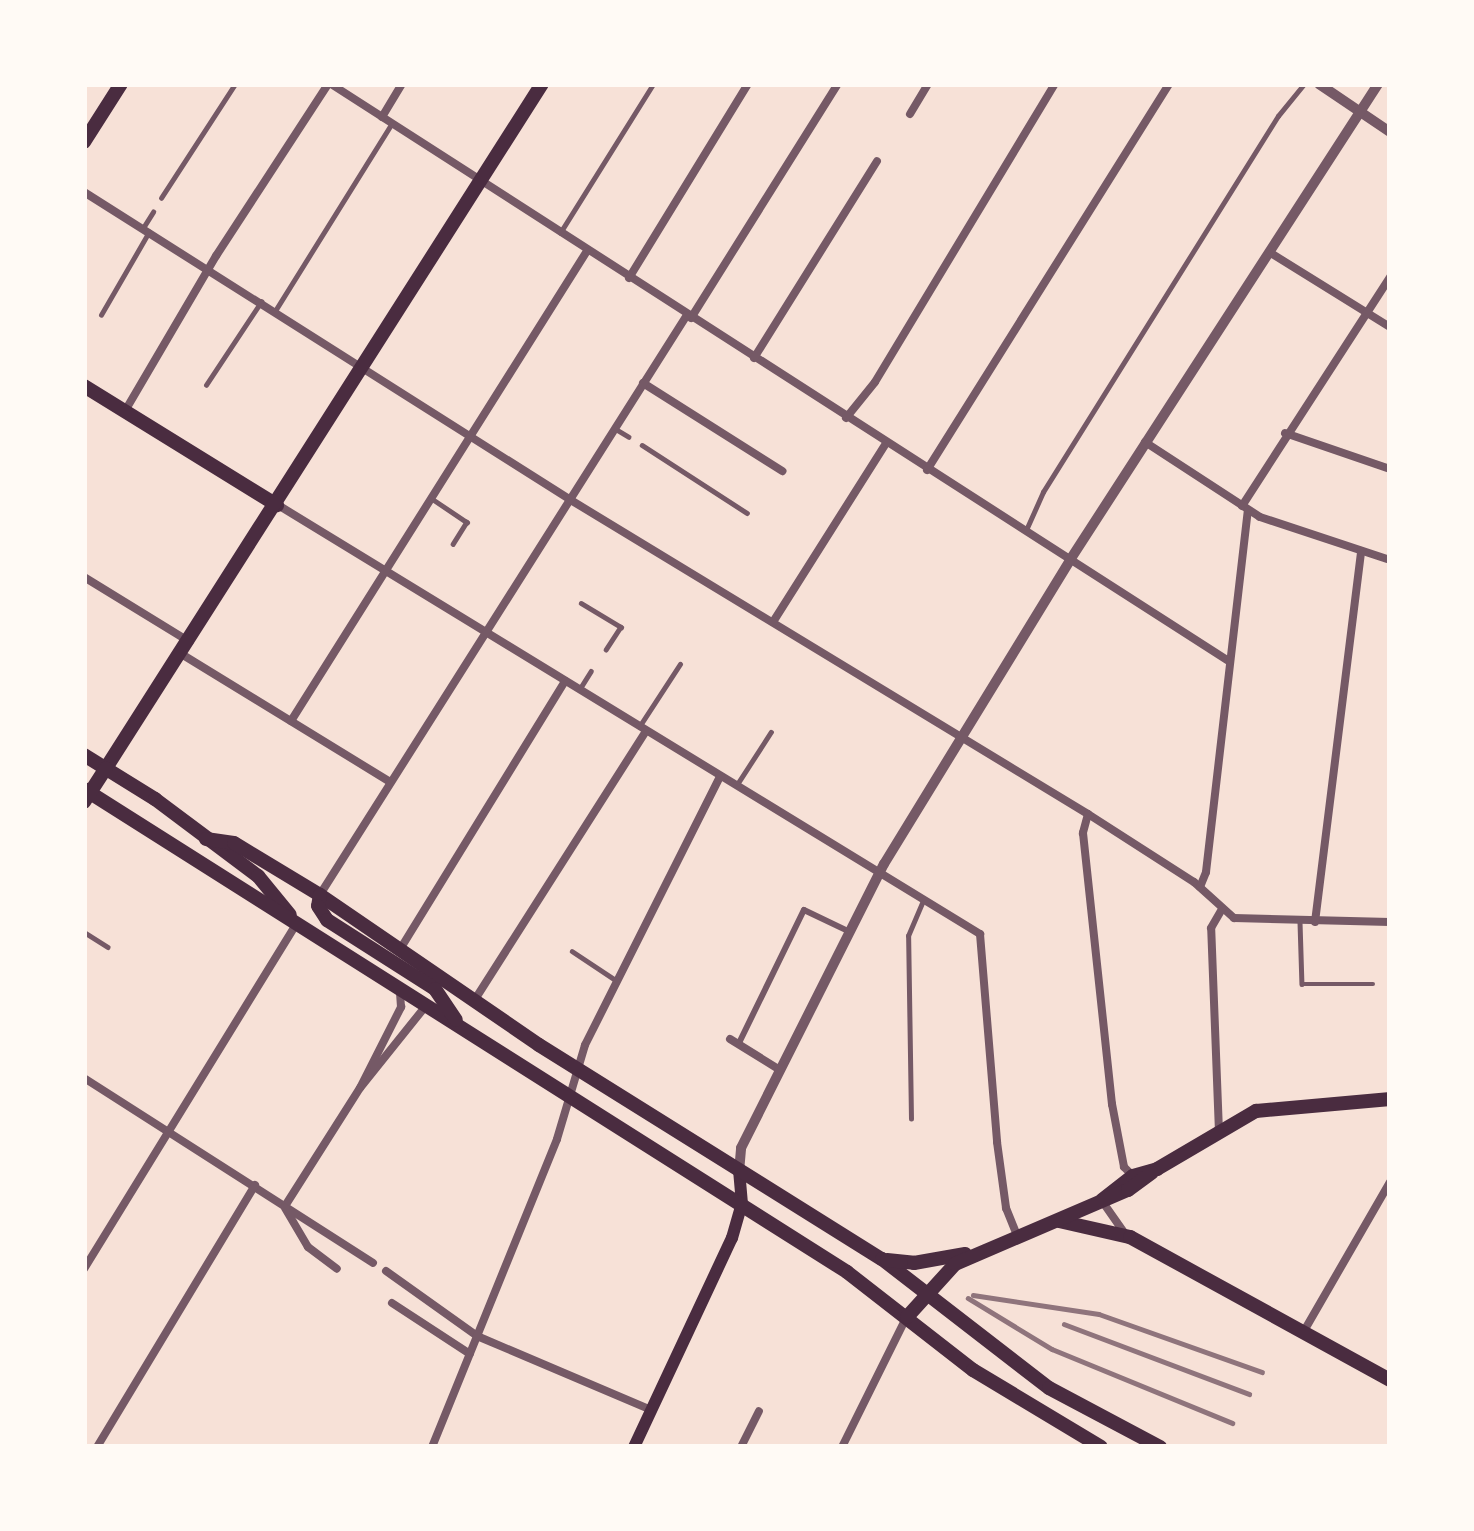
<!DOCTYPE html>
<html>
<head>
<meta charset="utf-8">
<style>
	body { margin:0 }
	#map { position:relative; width:1474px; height:1531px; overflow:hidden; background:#f7e1d7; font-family:Jost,sans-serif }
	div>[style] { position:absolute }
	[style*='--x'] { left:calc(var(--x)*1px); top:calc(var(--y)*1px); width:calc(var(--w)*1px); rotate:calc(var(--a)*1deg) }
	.service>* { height:4.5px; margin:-2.25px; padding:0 2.25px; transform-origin:2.25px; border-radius:2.25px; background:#755966 }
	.pedestrian>* { height:6px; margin:-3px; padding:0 3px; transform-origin:3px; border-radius:3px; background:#755966 }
	.minor>* { height:8px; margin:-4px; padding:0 4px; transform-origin:4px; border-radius:4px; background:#755966 }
	.tertiary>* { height:10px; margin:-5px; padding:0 5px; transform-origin:5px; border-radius:5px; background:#755966 }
	.secondary>* { height:12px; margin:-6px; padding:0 6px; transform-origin:6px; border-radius:6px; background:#4a2c40 }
	.primary>* { height:14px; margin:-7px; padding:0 7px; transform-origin:7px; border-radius:7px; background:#4a2c40 }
	.trunk>* { height:14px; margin:-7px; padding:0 7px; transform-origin:7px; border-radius:7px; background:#4a2c40 }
	.rail>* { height:4.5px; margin:-2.25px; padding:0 2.25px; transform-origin:2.25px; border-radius:2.25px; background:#8f747c }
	span { translate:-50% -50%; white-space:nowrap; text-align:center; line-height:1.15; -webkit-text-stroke:9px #fffaf5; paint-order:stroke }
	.frame { position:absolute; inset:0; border:87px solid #fffaf5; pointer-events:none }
</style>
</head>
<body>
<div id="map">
	<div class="service">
		<i style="--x:161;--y:198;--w:136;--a:-57"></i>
		<i style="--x:143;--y:228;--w:19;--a:-58"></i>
		<i style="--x:560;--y:233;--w:176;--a:-58"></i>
		<i style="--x:275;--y:311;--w:221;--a:-58.1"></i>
		<i style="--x:101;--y:315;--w:96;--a:-60"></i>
		<i style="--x:206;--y:385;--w:100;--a:-56.5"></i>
		<i style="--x:614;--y:428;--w:17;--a:31"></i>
		<i style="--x:642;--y:445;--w:125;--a:32.9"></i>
		<i style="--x:434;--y:500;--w:40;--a:34"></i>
		<i style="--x:467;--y:522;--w:26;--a:122"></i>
		<i style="--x:1027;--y:528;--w:39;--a:-66"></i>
		<i style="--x:1043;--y:492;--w:443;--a:-58"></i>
		<i style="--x:1278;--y:116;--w:41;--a:-50.9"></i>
		<i style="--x:581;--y:603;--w:47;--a:31"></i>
		<i style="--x:621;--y:627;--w:27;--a:123"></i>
		<i style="--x:579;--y:690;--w:22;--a:-58"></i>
		<i style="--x:639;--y:727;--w:75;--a:-56.9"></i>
		<i style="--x:736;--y:786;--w:64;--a:-57.1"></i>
		<i style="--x:1300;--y:922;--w:62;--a:88.2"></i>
		<i style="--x:1302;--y:984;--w:71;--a:0"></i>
		<i style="--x:84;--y:932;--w:28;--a:32"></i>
		<i style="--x:572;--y:951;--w:54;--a:33.7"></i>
		<i style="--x:911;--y:1119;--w:183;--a:-90.9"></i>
		<i style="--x:908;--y:936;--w:39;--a:-67"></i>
	</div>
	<div class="pedestrian">
		<i style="--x:739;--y:1043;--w:148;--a:-64"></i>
		<i style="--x:804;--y:910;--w:49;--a:25.5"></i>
	</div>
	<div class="minor">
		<i style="--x:331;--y:84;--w:1065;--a:32.74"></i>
		<i style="--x:910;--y:114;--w:35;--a:-59"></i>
		<i style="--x:382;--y:117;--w:39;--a:-59"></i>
		<i style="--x:84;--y:192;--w:574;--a:32.33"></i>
		<i style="--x:569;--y:499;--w:607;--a:31.26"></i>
		<i style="--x:1088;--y:814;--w:126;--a:32.7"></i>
		<i style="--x:1194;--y:882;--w:54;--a:42"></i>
		<i style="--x:1234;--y:918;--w:156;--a:1.5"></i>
		<i style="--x:1269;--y:252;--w:142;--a:31.8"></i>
		<i style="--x:629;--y:278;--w:228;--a:-58.5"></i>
		<i style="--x:691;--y:318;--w:276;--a:-57.9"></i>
		<i style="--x:754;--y:358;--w:232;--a:-58"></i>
		<i style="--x:643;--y:383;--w:165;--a:32.3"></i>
		<i style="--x:125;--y:411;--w:180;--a:-59.6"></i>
		<i style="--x:216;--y:256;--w:205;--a:-56.9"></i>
		<i style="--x:846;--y:418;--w:46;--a:-51.1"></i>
		<i style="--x:875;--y:382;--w:348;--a:-58.9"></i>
		<i style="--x:1285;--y:433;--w:111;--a:18.9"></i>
		<i style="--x:1145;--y:442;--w:137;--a:33.1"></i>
		<i style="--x:1260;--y:517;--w:137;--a:18.3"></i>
		<i style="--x:927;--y:470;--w:456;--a:-57.9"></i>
		<i style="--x:278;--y:505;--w:823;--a:31.43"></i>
		<i style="--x:980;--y:934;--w:209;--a:85.3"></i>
		<i style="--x:997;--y:1142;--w:67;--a:82.2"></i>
		<i style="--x:1006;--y:1208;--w:32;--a:68"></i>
		<i style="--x:1242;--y:506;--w:273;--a:-57.1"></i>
		<i style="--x:84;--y:577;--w:124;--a:31.5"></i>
		<i style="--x:773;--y:622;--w:212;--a:-57.7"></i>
		<i style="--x:183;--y:655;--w:243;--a:31.5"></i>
		<i style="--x:291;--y:721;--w:555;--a:-57.8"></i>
		<i style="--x:1088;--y:814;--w:20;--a:105"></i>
		<i style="--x:1083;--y:833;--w:273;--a:83.9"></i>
		<i style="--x:1112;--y:1104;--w:64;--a:79.2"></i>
		<i style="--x:1124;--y:1167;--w:13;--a:45"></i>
		<i style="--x:1200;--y:887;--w:16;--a:-68"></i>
		<i style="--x:1206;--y:872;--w:364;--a:-83.4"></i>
		<i style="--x:321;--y:893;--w:684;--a:-57.66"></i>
		<i style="--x:1315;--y:922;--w:374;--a:-82.9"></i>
		<i style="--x:399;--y:951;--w:317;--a:-58.4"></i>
		<i style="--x:474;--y:1001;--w:320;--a:-57.5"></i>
		<i style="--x:730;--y:1039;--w:59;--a:31.8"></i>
		<i style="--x:84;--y:1078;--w:343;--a:32.6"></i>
		<i style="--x:361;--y:1086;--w:89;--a:-63.1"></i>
		<i style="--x:401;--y:1007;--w:15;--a:-94"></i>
		<i style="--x:1219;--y:1132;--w:204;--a:-92.2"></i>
		<i style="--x:1211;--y:928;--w:22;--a:-60"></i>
		<i style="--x:1102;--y:1201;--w:38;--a:55"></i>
		<i style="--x:285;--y:1206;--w:140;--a:-57.6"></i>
		<i style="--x:360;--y:1088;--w:102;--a:-51.3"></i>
		<i style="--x:285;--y:1208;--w:45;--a:59.5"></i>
		<i style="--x:308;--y:1247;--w:36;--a:37"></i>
		<i style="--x:84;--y:1269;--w:405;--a:-58.4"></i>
		<i style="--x:386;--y:1271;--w:112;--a:35.5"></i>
		<i style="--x:477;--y:1336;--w:189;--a:23"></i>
		<i style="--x:392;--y:1303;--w:93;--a:33.2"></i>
		<i style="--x:1304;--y:1331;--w:172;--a:-60"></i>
		<i style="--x:97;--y:1447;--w:306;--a:-58.9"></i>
		<i style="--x:432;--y:1447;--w:332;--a:-67.9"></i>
		<i style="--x:557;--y:1139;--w:98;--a:-73.4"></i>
		<i style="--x:585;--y:1045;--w:301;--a:-63.3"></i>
		<i style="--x:741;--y:1447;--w:40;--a:-63.4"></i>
		<i style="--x:842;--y:1447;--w:144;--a:-63.6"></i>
	</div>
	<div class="tertiary">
		<i style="--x:1319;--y:84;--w:86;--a:34.1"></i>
		<i style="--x:739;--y:1172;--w:24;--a:-85"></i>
		<i style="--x:741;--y:1148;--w:318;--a:-63.3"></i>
		<i style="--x:884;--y:864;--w:356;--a:-58.5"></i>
		<i style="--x:1070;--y:560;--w:567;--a:-57.09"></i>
	</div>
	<div class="secondary">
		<i style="--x:634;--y:1447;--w:231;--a:-64.9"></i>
		<i style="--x:732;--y:1238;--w:35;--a:-74"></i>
		<i style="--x:742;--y:1204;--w:32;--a:-95"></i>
	</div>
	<div class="primary">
		<i style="--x:84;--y:142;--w:69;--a:-57.5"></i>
		<i style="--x:84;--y:386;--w:227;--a:31.7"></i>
		<i style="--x:106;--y:768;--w:811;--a:-57.49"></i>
	</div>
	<div class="trunk">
		<i style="--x:84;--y:755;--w:84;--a:31.8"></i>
		<i style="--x:155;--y:799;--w:129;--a:36.8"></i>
		<i style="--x:258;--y:876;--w:50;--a:50.6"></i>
		<i style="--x:84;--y:789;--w:903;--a:32.33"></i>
		<i style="--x:847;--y:1272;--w:160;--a:37.9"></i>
		<i style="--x:973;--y:1370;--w:149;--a:31"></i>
		<i style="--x:84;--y:802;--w:40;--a:-57.1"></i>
		<i style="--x:206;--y:839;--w:28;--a:8"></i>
		<i style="--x:234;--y:843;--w:100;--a:31.2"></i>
		<i style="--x:320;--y:895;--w:265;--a:34.4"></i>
		<i style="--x:539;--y:1045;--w:404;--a:32"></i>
		<i style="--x:882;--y:1259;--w:211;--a:37.7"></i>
		<i style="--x:1049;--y:1388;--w:126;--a:28"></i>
		<i style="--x:320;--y:895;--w:11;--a:100"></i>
		<i style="--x:318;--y:906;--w:17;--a:57"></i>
		<i style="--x:327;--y:920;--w:128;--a:32.6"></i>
		<i style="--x:435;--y:989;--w:37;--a:56"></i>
		<i style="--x:1102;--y:1200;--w:39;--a:-38"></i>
		<i style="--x:1133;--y:1176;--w:25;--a:-16"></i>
		<i style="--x:1157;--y:1169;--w:115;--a:-30.4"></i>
		<i style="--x:1256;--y:1111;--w:135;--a:-5.1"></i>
		<i style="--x:1059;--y:1221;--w:73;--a:12.7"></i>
		<i style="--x:1130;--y:1237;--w:297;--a:28.8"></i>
		<i style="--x:887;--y:1260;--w:27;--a:6"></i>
		<i style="--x:914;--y:1263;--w:52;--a:-10"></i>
		<i style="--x:907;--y:1317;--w:72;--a:-47.8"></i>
		<i style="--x:955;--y:1264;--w:188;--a:-23.2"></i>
		<i style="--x:1128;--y:1190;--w:29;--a:-36"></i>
	</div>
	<div class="rail">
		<i style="--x:973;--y:1295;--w:127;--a:8.6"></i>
		<i style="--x:1099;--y:1314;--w:173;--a:19.6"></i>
		<i style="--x:968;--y:1298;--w:98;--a:31.3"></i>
		<i style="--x:1052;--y:1349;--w:195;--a:22.3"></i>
		<i style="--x:1064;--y:1324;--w:198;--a:20.7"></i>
	</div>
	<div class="frame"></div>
</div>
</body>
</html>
